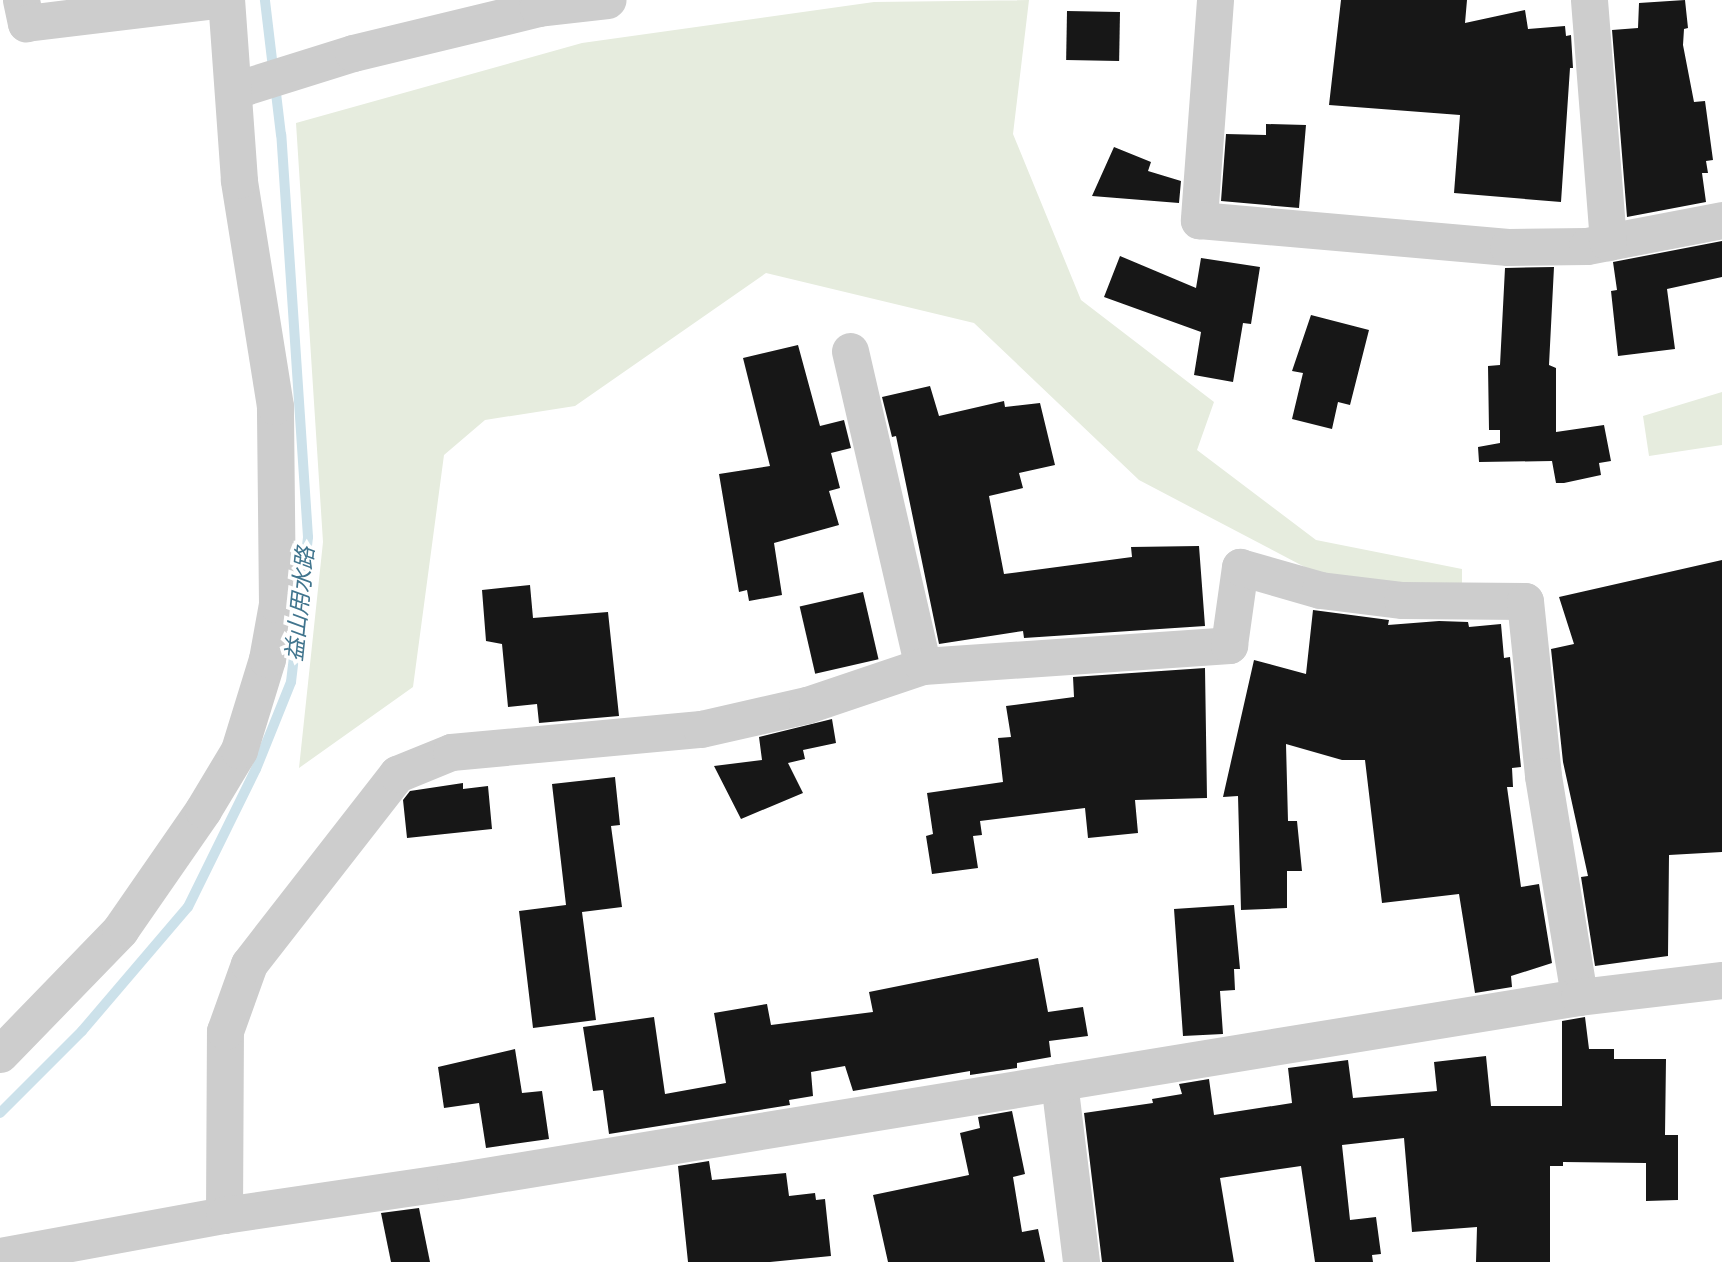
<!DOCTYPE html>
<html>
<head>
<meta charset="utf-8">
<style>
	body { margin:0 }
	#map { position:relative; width:1722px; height:1262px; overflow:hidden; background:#fff; font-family:"Archivo Narrow","Noto Sans JP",sans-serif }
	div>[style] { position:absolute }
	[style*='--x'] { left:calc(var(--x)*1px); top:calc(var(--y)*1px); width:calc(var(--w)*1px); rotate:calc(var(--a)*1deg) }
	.green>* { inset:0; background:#e6ecde }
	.stream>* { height:10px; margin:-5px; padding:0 5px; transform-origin:5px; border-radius:5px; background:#cce1ea }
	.building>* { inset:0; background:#171717; transform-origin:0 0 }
	.minor>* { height:37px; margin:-18.5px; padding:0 18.5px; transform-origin:18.5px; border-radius:18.5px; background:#cdcdcd }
	.tertiary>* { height:38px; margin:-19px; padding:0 19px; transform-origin:19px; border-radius:19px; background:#cdcdcd }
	span { translate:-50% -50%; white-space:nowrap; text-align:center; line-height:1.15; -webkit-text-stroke:7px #fff; paint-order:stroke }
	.water-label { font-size:23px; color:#41758e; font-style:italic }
</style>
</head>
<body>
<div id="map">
	<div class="green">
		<i style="clip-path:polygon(1029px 0,1013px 134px,1081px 300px,1214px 402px,1197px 450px,1316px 540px,1462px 569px,1462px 589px,1318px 574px,1139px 480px,974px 323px,766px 273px,575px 406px,485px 420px,444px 455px,413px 687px,299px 768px,323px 542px,296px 123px,582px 43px,874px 2px)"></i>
		<i style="clip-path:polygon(1722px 392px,1722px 445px,1649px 456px,1643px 416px)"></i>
	</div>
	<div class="stream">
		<i style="--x:0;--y:1113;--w:116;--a:-45"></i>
		<i style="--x:82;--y:1031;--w:163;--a:-49.5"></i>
		<i style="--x:188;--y:907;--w:154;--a:-63.8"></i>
		<i style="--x:256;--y:769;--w:94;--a:-68.1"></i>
		<i style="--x:291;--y:682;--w:146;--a:-83.3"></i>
		<i style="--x:308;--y:537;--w:403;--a:-93.8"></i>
		<i style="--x:281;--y:135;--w:136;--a:-96.8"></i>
	</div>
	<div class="building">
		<i style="clip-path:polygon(1341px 0,1467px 0,1465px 23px,1525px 10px,1528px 29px,1565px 26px,1566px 36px,1571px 35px,1573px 68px,1570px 68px,1561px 202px,1454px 193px,1460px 115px,1329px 105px)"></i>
		<i style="clip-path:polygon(1685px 0,1688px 28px,1684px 29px,1683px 45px,1694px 102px,1705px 101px,1713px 160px,1706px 161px,1708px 173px,1702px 173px,1706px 202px,1627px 217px,1612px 30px,1638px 28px,1639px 3px)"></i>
		<i style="left:1067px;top:11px;width:53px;height:49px;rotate:1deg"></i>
		<i style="clip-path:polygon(1266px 124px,1306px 125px,1299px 208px,1221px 201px,1226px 134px,1266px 135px)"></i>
		<i style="clip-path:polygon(1114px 147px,1151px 162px,1148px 171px,1181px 181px,1179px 203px,1092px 196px)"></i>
		<i style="clip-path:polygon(1722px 241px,1722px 277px,1667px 289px,1675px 349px,1618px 356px,1611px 291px,1617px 290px,1613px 262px)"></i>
		<i style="clip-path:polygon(1120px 256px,1196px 288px,1201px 258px,1260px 267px,1251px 324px,1243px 323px,1233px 382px,1194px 375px,1201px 332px,1104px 297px)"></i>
		<i style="clip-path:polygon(1554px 267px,1549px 365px,1556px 368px,1556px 432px,1604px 425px,1611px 461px,1599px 463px,1601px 475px,1564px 483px,1556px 483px,1552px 461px,1479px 462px,1478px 447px,1500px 443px,1500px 430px,1489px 430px,1488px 366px,1500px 365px,1505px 268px)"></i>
		<i style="clip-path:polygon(1311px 315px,1369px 330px,1350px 405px,1338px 402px,1332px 429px,1292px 419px,1303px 373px,1292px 371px)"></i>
		<i style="clip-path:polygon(798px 345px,820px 426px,844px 420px,851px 448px,831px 453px,840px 488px,829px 491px,839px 525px,774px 543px,782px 595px,749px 601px,747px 590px,739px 592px,719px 474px,770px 466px,743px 358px)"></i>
		<i style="clip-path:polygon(930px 386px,939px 416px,1004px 401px,1005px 407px,1040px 403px,1055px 465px,1019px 473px,1023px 488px,989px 496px,1004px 574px,1132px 557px,1131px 547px,1199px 546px,1205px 626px,1024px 638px,1023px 631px,939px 644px,896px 436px,892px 437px,882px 397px)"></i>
		<i style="clip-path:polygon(1722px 560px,1722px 852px,1669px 855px,1668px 956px,1595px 966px,1581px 877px,1588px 876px,1563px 762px,1551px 649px,1574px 644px,1559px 597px)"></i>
		<i style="clip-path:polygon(530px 585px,533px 618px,608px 612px,619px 716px,539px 723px,537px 704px,508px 707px,502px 644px,486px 641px,482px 590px)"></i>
		<i style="left:863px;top:592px;width:69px;height:65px;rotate:77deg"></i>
		<i style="clip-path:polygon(1313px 610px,1389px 620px,1388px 625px,1439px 621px,1468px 622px,1469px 627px,1501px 624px,1504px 658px,1510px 657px,1521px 767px,1512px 768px,1513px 787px,1507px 787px,1521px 887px,1539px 884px,1552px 963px,1511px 976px,1512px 987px,1475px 993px,1459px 894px,1382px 903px,1365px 760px,1342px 760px,1286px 744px,1288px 821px,1297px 821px,1302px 871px,1287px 871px,1287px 908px,1241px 910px,1238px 796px,1223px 797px,1254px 660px,1306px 674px)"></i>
		<i style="clip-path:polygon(1205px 668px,1207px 798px,1135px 800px,1138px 833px,1088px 838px,1085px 808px,980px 821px,982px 835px,973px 836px,978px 868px,932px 874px,926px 836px,933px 834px,927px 793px,1003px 782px,998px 738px,1011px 737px,1006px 706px,1074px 697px,1073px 677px)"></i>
		<i style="clip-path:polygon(832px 719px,836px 743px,803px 750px,805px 759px,788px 763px,803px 793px,741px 819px,714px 766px,762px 760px,759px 737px)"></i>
		<i style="clip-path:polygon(615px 777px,620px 825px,611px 826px,622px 907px,582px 912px,596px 1020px,533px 1028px,519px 911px,566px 905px,552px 784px)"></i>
		<i style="clip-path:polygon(463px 783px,463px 789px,488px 786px,492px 829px,407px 838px,403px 800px,410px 791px)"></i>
		<i style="clip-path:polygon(1234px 905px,1240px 969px,1234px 969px,1235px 990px,1220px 991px,1223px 1034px,1183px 1036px,1174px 909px)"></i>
		<i style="clip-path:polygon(1038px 958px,1048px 1012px,1083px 1007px,1088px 1036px,1049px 1041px,1051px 1057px,1017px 1063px,1017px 1068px,970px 1075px,970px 1071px,853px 1091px,845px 1066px,811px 1072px,813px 1096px,789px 1100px,790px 1105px,609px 1134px,603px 1090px,593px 1091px,583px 1027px,654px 1017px,665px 1094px,726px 1083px,714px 1013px,767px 1004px,771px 1025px,873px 1012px,869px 992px)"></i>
		<i style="clip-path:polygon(1585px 1017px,1589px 1049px,1614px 1049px,1614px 1059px,1666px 1059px,1665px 1135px,1678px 1135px,1678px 1200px,1646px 1201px,1646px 1163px,1563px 1162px,1563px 1166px,1550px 1166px,1550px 1262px,1476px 1262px,1477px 1227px,1412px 1232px,1404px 1138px,1342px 1145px,1350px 1220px,1376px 1217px,1381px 1254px,1372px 1255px,1373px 1262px,1315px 1262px,1301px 1166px,1220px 1178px,1234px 1262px,1102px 1262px,1084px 1113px,1153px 1103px,1152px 1099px,1182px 1094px,1179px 1084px,1209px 1079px,1214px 1115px,1292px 1103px,1288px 1068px,1348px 1060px,1353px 1098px,1437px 1091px,1434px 1062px,1486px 1056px,1491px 1106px,1562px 1106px,1562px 1021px)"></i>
		<i style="clip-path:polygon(515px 1049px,522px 1093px,542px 1091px,549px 1139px,486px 1148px,479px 1103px,444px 1108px,438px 1067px)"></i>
		<i style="clip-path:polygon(1012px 1111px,1025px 1174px,1013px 1177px,1022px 1232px,1038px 1229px,1045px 1262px,888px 1262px,873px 1195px,969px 1175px,960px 1133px,980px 1128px,978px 1117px)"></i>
		<i style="clip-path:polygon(709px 1161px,712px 1180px,786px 1173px,789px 1196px,815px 1193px,816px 1200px,825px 1199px,831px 1256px,770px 1262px,688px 1262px,678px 1166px)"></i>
		<i style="clip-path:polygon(419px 1208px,430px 1262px,391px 1262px,381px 1213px)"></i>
	</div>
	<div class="minor">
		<i style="--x:21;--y:0;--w:24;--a:78"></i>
		<i style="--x:26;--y:23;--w:190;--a:-6.9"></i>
		<i style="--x:1215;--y:0;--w:221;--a:94.2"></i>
		<i style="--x:1199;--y:220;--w:310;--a:5"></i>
		<i style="--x:1508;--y:247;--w:79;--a:-0.7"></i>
		<i style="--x:1587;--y:246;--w:137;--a:-10.9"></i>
		<i style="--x:1589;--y:0;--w:243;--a:85.5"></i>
		<i style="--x:235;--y:90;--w:124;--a:-17.4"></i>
		<i style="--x:353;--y:53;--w:191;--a:-13.6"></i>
		<i style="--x:850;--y:351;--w:323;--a:77"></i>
		<i style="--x:0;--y:1054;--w:173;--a:-45.9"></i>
		<i style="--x:120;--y:930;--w:146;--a:-55.3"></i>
		<i style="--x:203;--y:810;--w:70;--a:-59"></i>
		<i style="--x:239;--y:750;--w:95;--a:-72.9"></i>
		<i style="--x:267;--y:659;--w:56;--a:-79.7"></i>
		<i style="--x:277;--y:604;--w:198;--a:-90.6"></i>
		<i style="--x:275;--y:406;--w:229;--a:-99.1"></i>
		<i style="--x:239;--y:180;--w:180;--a:-94.1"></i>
		<i style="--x:1059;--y:1082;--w:181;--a:83"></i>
		<i style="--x:224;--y:1215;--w:184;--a:-89.7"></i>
		<i style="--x:225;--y:1031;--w:71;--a:-70.3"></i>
		<i style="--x:249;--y:964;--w:241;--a:-52.1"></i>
		<i style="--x:397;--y:774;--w:58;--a:-22.2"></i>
		<i style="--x:451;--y:752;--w:251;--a:-5.3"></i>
		<i style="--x:701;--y:729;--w:109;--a:-12.8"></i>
		<i style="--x:807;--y:705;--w:122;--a:-18.6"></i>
		<i style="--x:923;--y:666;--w:307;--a:-3.9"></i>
		<i style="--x:1229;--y:645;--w:79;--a:-82"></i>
		<i style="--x:1240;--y:567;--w:83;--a:16"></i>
		<i style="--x:1320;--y:590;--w:83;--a:7"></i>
		<i style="--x:1402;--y:600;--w:123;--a:0.5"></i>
		<i style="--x:1525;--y:601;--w:176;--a:84.1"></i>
		<i style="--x:1543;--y:776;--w:224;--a:80.7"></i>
		<i style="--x:0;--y:1256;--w:228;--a:-10.4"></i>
		<i style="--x:224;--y:1215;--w:233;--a:-8.4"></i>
		<i style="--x:455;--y:1181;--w:1139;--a:-9.3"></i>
		<i style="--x:1579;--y:997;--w:144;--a:-6.8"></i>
	</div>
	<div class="tertiary">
		<i style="--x:538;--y:0;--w:8;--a:83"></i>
		<i style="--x:539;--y:8;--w:69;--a:-6.6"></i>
	</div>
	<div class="water-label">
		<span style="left:300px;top:604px;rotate:-84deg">益山用水路</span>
	</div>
</div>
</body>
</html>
